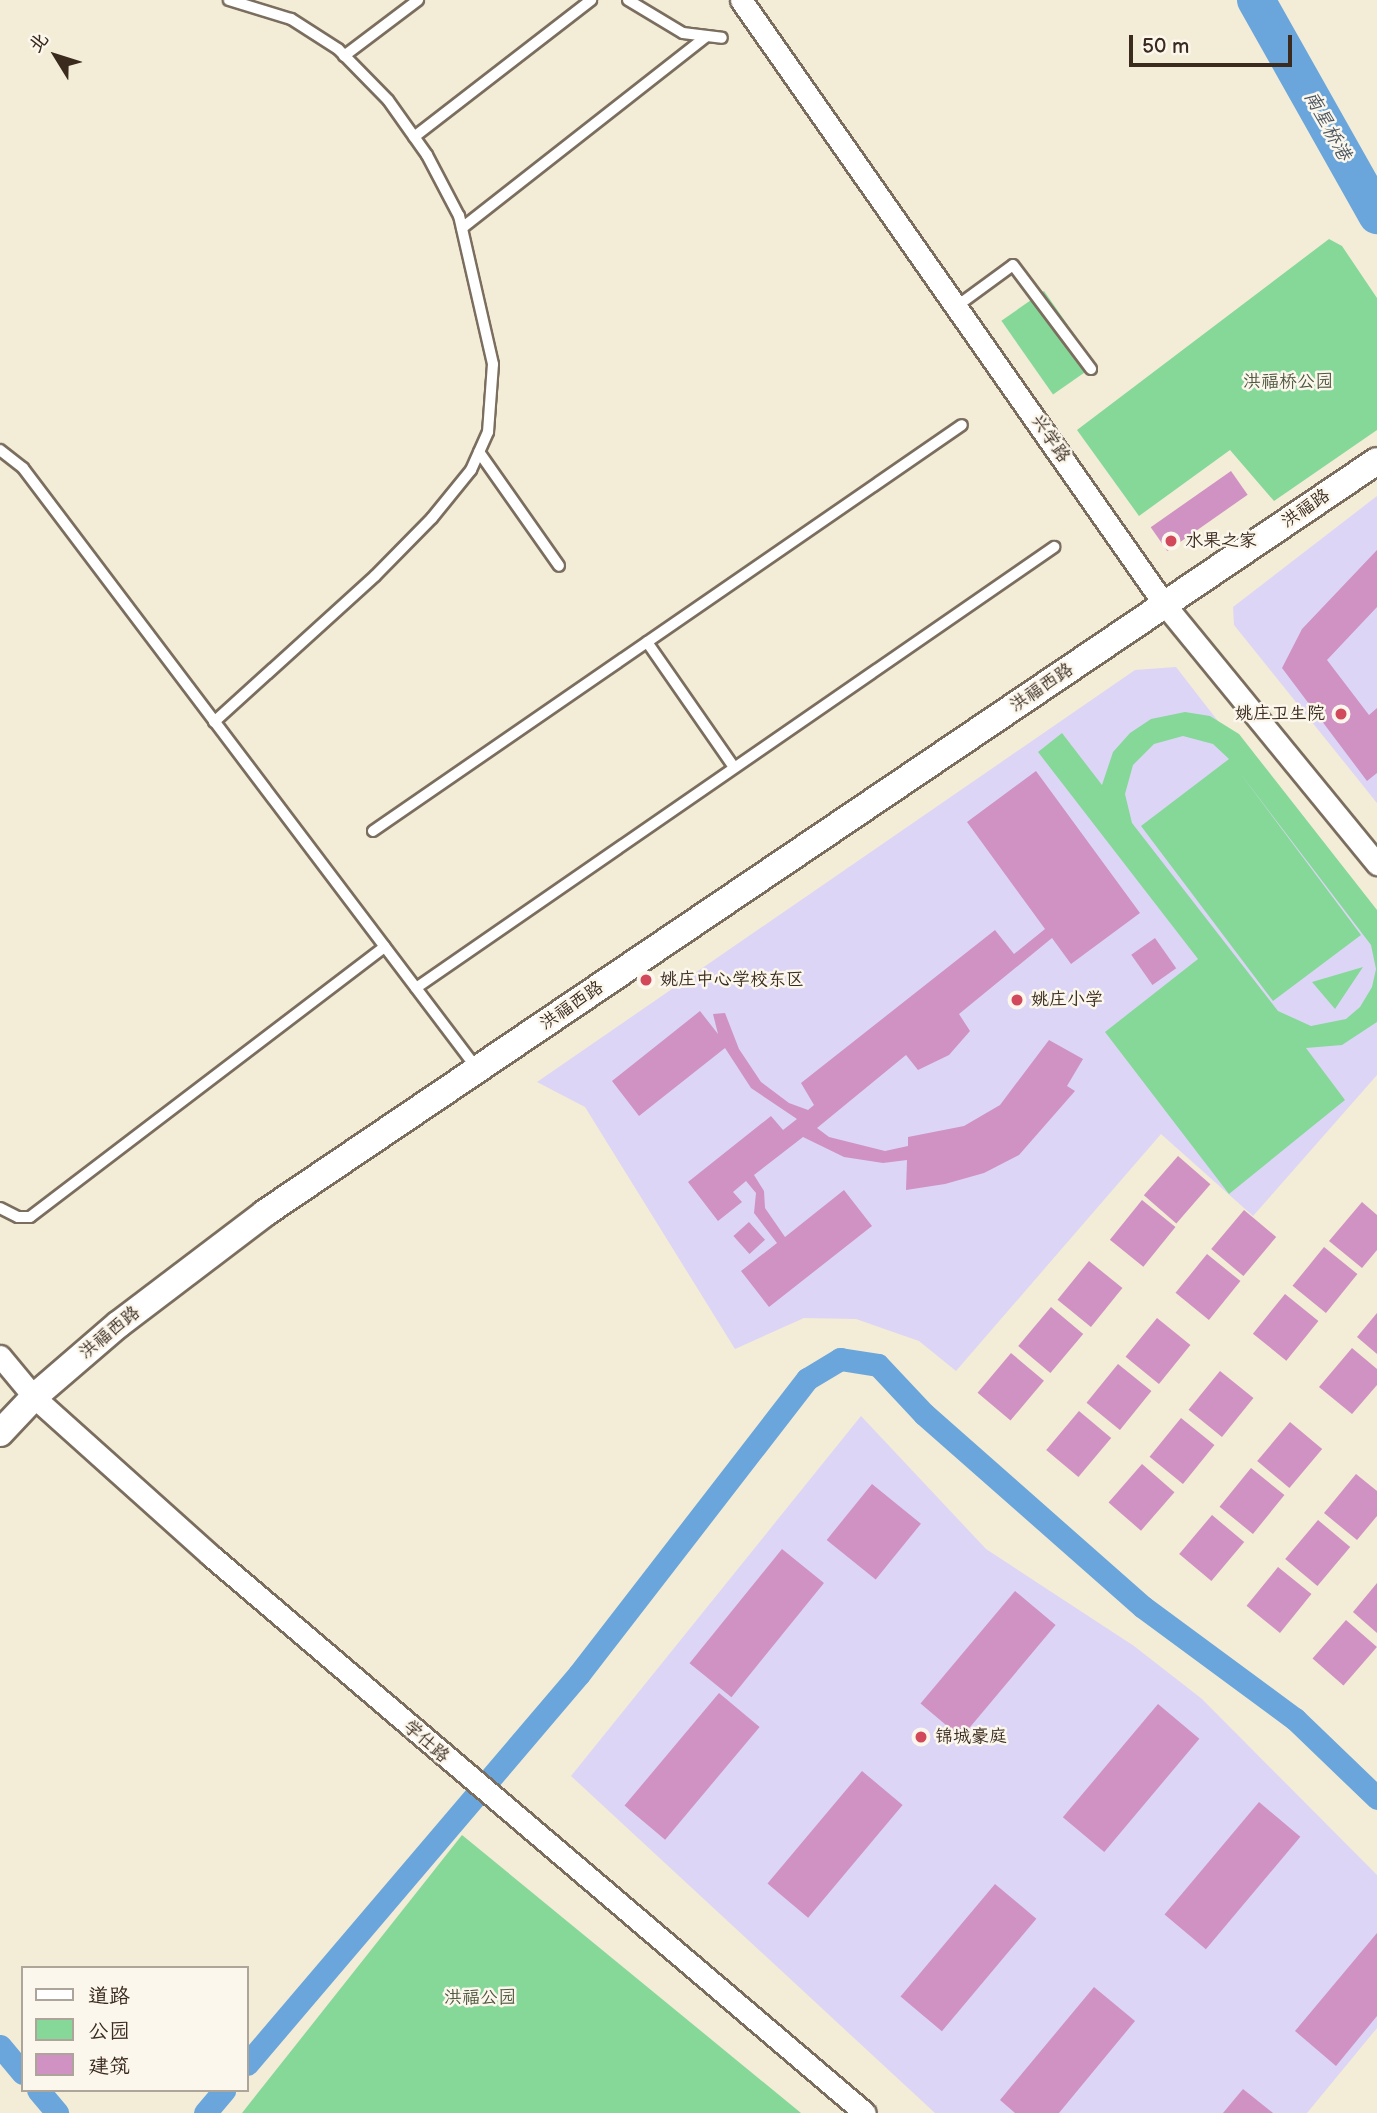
<!DOCTYPE html>
<html>
<head>
<meta charset="utf-8">
<style>
	body { margin:0 }
	#map { position:relative; width:1377px; height:2113px; overflow:hidden; background:#f3ecd7; font-family:"Balsamiq Sans","LXGW WenKai TC",sans-serif }
	div>[style] { position:absolute }
	[style*='--x'] { left:calc(var(--x)*1px); top:calc(var(--y)*1px); width:calc(var(--w)*1px); rotate:calc(var(--a)*1deg) }
	.built>* { inset:0; background:#ddd5f6 }
	.green>* { inset:0; background:#86d899; transform-origin:0 0 }
	.canal>* { height:23px; margin:-11.5px; padding:0 11.5px; transform-origin:11.5px; border-radius:11.5px; background:#6aa6db }
	.river>* { height:38px; margin:-19px; padding:0 19px; transform-origin:19px; border-radius:19px; background:#6aa6db }
	.building>* { inset:0; background:#cf92c3; transform-origin:0 0 }
	.roads { filter:drop-shadow(2px 0 #7b6e5f) drop-shadow(-2px 0 #7b6e5f) drop-shadow(0 2px #7b6e5f) drop-shadow(0 -2px #7b6e5f) }
	.service>* { height:10px; margin:-5px; padding:0 5px; transform-origin:5px; border-radius:5px; background:#fff }
	.minor>* { height:21px; margin:-10.5px; padding:0 10.5px; transform-origin:10.5px; border-radius:10.5px; background:#fff }
	.tertiary>* { height:26px; margin:-13px; padding:0 13px; transform-origin:13px; border-radius:13px; background:#fff }
	.dots>* { width:19px; height:19px; translate:-50% -50%; box-sizing:border-box; border:4px solid #fbf7ec; border-radius:50% }
	span { translate:-50% -50%; white-space:nowrap; text-align:center; line-height:1.15; -webkit-text-stroke:5px #fbf7ec; paint-order:stroke }
	.park-label { font-size:18px; color:#4e563d }
	.street-label { font-size:18px; color:#3b2a1e }
	.poi-label { font-size:18px; color:#3b2a1e }
	.left { translate:0 -50%; text-align:left }
	.right { translate:-100% -50%; text-align:right }
	.water-label { font-size:19px; color:#4b5560; font-style:italic }
	.legend { position:absolute; left:21px; top:1966px; width:228px; height:126px; box-sizing:border-box; background:#fbf7ec; border:2px solid #aea59a; margin:0; padding:9px 12px; list-style:none; font-size:21px; color:#3b2a1e }
	.legend li { display:flex; align-items:center; gap:14px; height:35px }
	.legend b { width:35px; border:2px solid #aea59a }
	.north { position:absolute; left:21px; top:21px; width:70px; height:70px; -webkit-text-stroke:5px #fbf7ec; paint-order:stroke; rotate:308deg; font-size:19px; font-weight:700; line-height:28px; text-align:center; color:#3b2a1e }
	.north::after { content:''; display:block; margin:auto; width:24px; height:32px; background:#3b2a1e; clip-path:polygon(50% 0,100% 100%,50% 72%,0 100%) }
	.scale { position:absolute; left:1129px; top:35px; width:163px; height:32px; box-sizing:border-box; border:4px solid #3b2a1e; border-top:0; padding-left:9px; font-size:21px; line-height:24px; white-space:nowrap; color:#3b2a1e; -webkit-text-stroke:5px #fbf7ec; paint-order:stroke }
</style>
</head>
<body>
<div id="map">
	<div class="built">
		<i style="clip-path:polygon(1377px 496px,1377px 803px,1234px 625px,1233px 607px)"></i>
		<i style="clip-path:polygon(1176px 667px,1377px 926px,1377px 1075px,1253px 1216px,1161px 1134px,956px 1371px,919px 1341px,856px 1319px,804px 1318px,735px 1349px,585px 1107px,537px 1082px,1135px 670px)"></i>
		<i style="clip-path:polygon(861px 1416px,986px 1549px,1134px 1646px,1202px 1699px,1377px 1875px,1377px 2028px,1307px 2113px,935px 2113px,571px 1776px)"></i>
	</div>
	<div class="green">
		<i style="clip-path:polygon(1329px 239px,1342px 246px,1377px 298px,1377px 430px,1274px 501px,1230px 450px,1139px 516px,1077px 430px)"></i>
		<i style="left:1044px;top:291px;width:90px;height:52px;rotate:55deg"></i>
		<i style="clip-path:polygon(evenodd,1185px 712px,1210px 716px,1239px 734px,1377px 910px,1377px 1022px,1342px 1045px,1306px 1048px,1345px 1100px,1229px 1194px,1105px 1032px,1198px 959px,1038px 752px,1062px 733px,1102px 785px,1113px 752px,1130px 733px,1151px 719px,1185px 712px,1183px 736px,1213px 744px,1229px 759px,1141px 826px,1273px 1001px,1361px 935px,1240px 773px,1371px 945px,1376px 969px,1372px 987px,1360px 1007px,1346px 1019px,1311px 1026px,1278px 1011px,1132px 823px,1125px 794px,1133px 765px,1154px 744px,1183px 736px)"></i>
		<i style="clip-path:polygon(1363px 967px,1335px 1009px,1312px 982px)"></i>
		<i style="clip-path:polygon(462px 1835px,801px 2113px,242px 2113px)"></i>
	</div>
	<div class="canal">
		<i style="--x:0;--y:2046;--w:35;--a:50"></i>
		<i style="--x:247;--y:2064;--w:512;--a:-49.59"></i>
		<i style="--x:579;--y:1674;--w:373;--a:-52.3"></i>
		<i style="--x:807;--y:1379;--w:39;--a:-31"></i>
		<i style="--x:840;--y:1359;--w:38;--a:9"></i>
		<i style="--x:878;--y:1365;--w:67;--a:46.8"></i>
		<i style="--x:924;--y:1414;--w:292;--a:41.4"></i>
		<i style="--x:1143;--y:1607;--w:189;--a:36.4"></i>
		<i style="--x:1295;--y:1719;--w:114;--a:43.9"></i>
		<i style="--x:38;--y:2090;--w:30;--a:50"></i>
		<i style="--x:205;--y:2113;--w:30;--a:-50"></i>
	</div>
	<div class="river">
		<i style="--x:1256;--y:0;--w:247;--a:60.6"></i>
	</div>
	<div class="building">
		<i style="left:1231px;top:471px;width:29px;height:98px;rotate:55deg"></i>
		<i style="clip-path:polygon(1377px 550px,1377px 607px,1327px 660px,1369px 715px,1377px 708px,1377px 773px,1367px 781px,1282px 668px,1302px 629px)"></i>
		<i style="clip-path:polygon(1036px 771px,1140px 913px,1071px 964px,1052px 938px,959px 1014px,970px 1031px,949px 1055px,918px 1070px,906px 1055px,817px 1128px,829px 1137px,885px 1151px,908px 1146px,908px 1137px,964px 1126px,1000px 1105px,1049px 1040px,1083px 1059px,1067px 1086px,1075px 1091px,1019px 1155px,984px 1173px,945px 1184px,906px 1190px,907px 1160px,883px 1163px,844px 1157px,803px 1137px,794px 1144px,754px 1175px,764px 1191px,765px 1208px,785px 1237px,844px 1190px,872px 1226px,769px 1307px,741px 1271px,777px 1243px,754px 1213px,756px 1193px,746px 1181px,733px 1192px,742px 1202px,718px 1221px,688px 1182px,771px 1116px,783px 1130px,797px 1119px,751px 1088px,725px 1048px,639px 1116px,612px 1081px,700px 1011px,718px 1034px,713px 1014px,725px 1013px,739px 1049px,761px 1082px,789px 1103px,808px 1110px,814px 1105px,801px 1083px,995px 930px,1014px 954px,1045px 929px,967px 822px)"></i>
		<i style="left:1155px;top:938px;width:37px;height:29px;rotate:55deg"></i>
		<i style="left:1178px;top:1156px;width:43px;height:52px;rotate:41deg"></i>
		<i style="left:1142px;top:1200px;width:43px;height:51px;rotate:39deg"></i>
		<i style="clip-path:polygon(1362px 1202px,1377px 1215px,1377px 1250px,1362px 1268px,1329px 1241px)"></i>
		<i style="left:1244px;top:1210px;width:42px;height:51px;rotate:40deg"></i>
		<i style="left:749px;top:1222px;width:24px;height:21px;rotate:48deg"></i>
		<i style="left:1324px;top:1247px;width:43px;height:50px;rotate:39deg"></i>
		<i style="left:1207px;top:1254px;width:43px;height:50px;rotate:39deg"></i>
		<i style="left:1089px;top:1261px;width:43px;height:50px;rotate:39deg"></i>
		<i style="left:1285px;top:1294px;width:43px;height:51px;rotate:39deg"></i>
		<i style="left:1051px;top:1307px;width:42px;height:51px;rotate:40deg"></i>
		<i style="clip-path:polygon(1377px 1313px,1377px 1354px,1357px 1337px)"></i>
		<i style="left:1157px;top:1318px;width:43px;height:50px;rotate:39deg"></i>
		<i style="clip-path:polygon(1352px 1348px,1377px 1369px,1377px 1385px,1352px 1414px,1319px 1387px)"></i>
		<i style="left:1011px;top:1353px;width:43px;height:52px;rotate:40deg"></i>
		<i style="left:1118px;top:1364px;width:43px;height:50px;rotate:39deg"></i>
		<i style="left:1220px;top:1371px;width:43px;height:50px;rotate:39deg"></i>
		<i style="left:1079px;top:1411px;width:42px;height:51px;rotate:40deg"></i>
		<i style="left:1181px;top:1418px;width:43px;height:50px;rotate:39deg"></i>
		<i style="left:1290px;top:1422px;width:42px;height:51px;rotate:40deg"></i>
		<i style="left:1142px;top:1464px;width:43px;height:51px;rotate:41deg"></i>
		<i style="left:1251px;top:1468px;width:43px;height:50px;rotate:39deg"></i>
		<i style="clip-path:polygon(1356px 1474px,1377px 1491px,1377px 1516px,1357px 1540px,1324px 1513px)"></i>
		<i style="left:872px;top:1484px;width:63px;height:72px;rotate:39deg"></i>
		<i style="left:1212px;top:1515px;width:42px;height:51px;rotate:40deg"></i>
		<i style="left:1318px;top:1520px;width:42px;height:51px;rotate:40deg"></i>
		<i style="left:782px;top:1549px;width:54px;height:147px;rotate:39deg"></i>
		<i style="left:1278px;top:1567px;width:43px;height:50px;rotate:39deg"></i>
		<i style="clip-path:polygon(1377px 1583px,1377px 1633px,1353px 1612px)"></i>
		<i style="left:1015px;top:1591px;width:53px;height:147px;rotate:40deg"></i>
		<i style="left:1346px;top:1620px;width:41px;height:51px;rotate:41deg"></i>
		<i style="left:719px;top:1693px;width:53px;height:147px;rotate:40deg"></i>
		<i style="left:1158px;top:1704px;width:54px;height:148px;rotate:40deg"></i>
		<i style="left:862px;top:1771px;width:53px;height:147px;rotate:40deg"></i>
		<i style="left:1259px;top:1802px;width:54px;height:147px;rotate:40deg"></i>
		<i style="left:995px;top:1884px;width:54px;height:147px;rotate:40deg"></i>
		<i style="clip-path:polygon(1377px 1933px,1377px 2016px,1336px 2066px,1295px 2031px)"></i>
		<i style="clip-path:polygon(1094px 1987px,1135px 2021px,1059px 2113px,1015px 2113px,1000px 2100px)"></i>
		<i style="clip-path:polygon(1243px 2089px,1273px 2113px,1223px 2113px)"></i>
	</div>
	<div class="roads">
		<div class="service">
			<i style="--x:628;--y:0;--w:64;--a:31"></i>
			<i style="--x:683;--y:33;--w:39;--a:7"></i>
			<i style="--x:344;--y:56;--w:93;--a:-37.1"></i>
			<i style="--x:414;--y:137;--w:224;--a:-37.7"></i>
			<i style="--x:462;--y:228;--w:311;--a:-38.1"></i>
			<i style="--x:957;--y:306;--w:69;--a:-36.2"></i>
			<i style="--x:1013;--y:265;--w:130;--a:53.1"></i>
			<i style="--x:0;--y:450;--w:29;--a:38"></i>
			<i style="--x:23;--y:468;--w:755;--a:52.92"></i>
			<i style="--x:479;--y:452;--w:139;--a:54.9"></i>
			<i style="--x:647;--y:642;--w:152;--a:55.2"></i>
			<i style="--x:214;--y:722;--w:217;--a:-42.2"></i>
			<i style="--x:375;--y:576;--w:81;--a:-45.5"></i>
			<i style="--x:432;--y:518;--w:62;--a:-50.9"></i>
			<i style="--x:471;--y:470;--w:42;--a:-65.9"></i>
			<i style="--x:488;--y:432;--w:68;--a:-85.8"></i>
			<i style="--x:493;--y:364;--w:152;--a:-102.9"></i>
			<i style="--x:459;--y:216;--w:69;--a:-117.7"></i>
			<i style="--x:427;--y:155;--w:67;--a:-125.3"></i>
			<i style="--x:388;--y:100;--w:71;--a:-134.4"></i>
			<i style="--x:338;--y:49;--w:56;--a:-147.4"></i>
			<i style="--x:291;--y:19;--w:65;--a:-163"></i>
			<i style="--x:373;--y:831;--w:715;--a:-34.58"></i>
			<i style="--x:416;--y:988;--w:776;--a:-34.65"></i>
			<i style="--x:0;--y:1208;--w:20;--a:27"></i>
			<i style="--x:18;--y:1217;--w:12;--a:0"></i>
			<i style="--x:30;--y:1217;--w:446;--a:-37.3"></i>
		</div>
		<div class="minor">
			<i style="--x:741;--y:0;--w:739;--a:54.98"></i>
			<i style="--x:1165;--y:605;--w:335;--a:50.7"></i>
			<i style="--x:0;--y:1356;--w:53;--a:50.3"></i>
			<i style="--x:34;--y:1397;--w:237;--a:41.9"></i>
			<i style="--x:210;--y:1555;--w:860;--a:40.43"></i>
		</div>
		<div class="tertiary">
			<i style="--x:0;--y:1433;--w:50;--a:-46.6"></i>
			<i style="--x:34;--y:1397;--w:112;--a:-40.7"></i>
			<i style="--x:119;--y:1324;--w:183;--a:-37.2"></i>
			<i style="--x:265;--y:1213;--w:1342;--a:-34.07"></i>
		</div>
	</div>
	<div class="dots">
		<i style="left:1171px;top:541px;background:#d1495b"></i>
		<i style="left:1341px;top:714px;background:#d1495b"></i>
		<i style="left:646px;top:980px;background:#d1495b"></i>
		<i style="left:1017px;top:1000px;background:#d1495b"></i>
		<i style="left:921px;top:1737px;background:#d1495b"></i>
	</div>
	<div class="park-label">
		<span style="left:1288px;top:382px">洪福桥公园</span>
		<span style="left:480px;top:1998px">洪福公园</span>
	</div>
	<div class="street-label">
		<span style="left:1050px;top:439px;rotate:55deg">兴学路</span>
		<span style="left:1306px;top:509px;rotate:-34deg">洪福路</span>
		<span style="left:1042px;top:688px;rotate:-34deg">洪福西路</span>
		<span style="left:572px;top:1006px;rotate:-34deg">洪福西路</span>
		<span style="left:110px;top:1333px;rotate:-39deg">洪福西路</span>
		<span style="left:426px;top:1742px;rotate:41deg">学仕路</span>
	</div>
	<div class="poi-label">
		<span class="left" style="left:1185px;top:541px">水果之家</span>
		<span class="right" style="left:1325px;top:714px">姚庄卫生院</span>
		<span class="left" style="left:660px;top:980px">姚庄中心学校东区</span>
		<span class="left" style="left:1031px;top:1000px">姚庄小学</span>
		<span class="left" style="left:935px;top:1737px">锦城豪庭</span>
	</div>
	<div class="water-label">
		<span style="left:1327px;top:126px;rotate:61deg">南星桥港</span>
	</div>
	<ul class="legend">
	<li><b style="height:9px;background:#fff"></b>道路</li>
	<li><b style="height:19px;background:#86d899"></b>公园</li>
	<li><b style="height:19px;background:#cf92c3"></b>建筑</li>
	</ul>
	<div class="north">北</div>
	<div class="scale">50 m</div>
</div>
</body>
</html>
